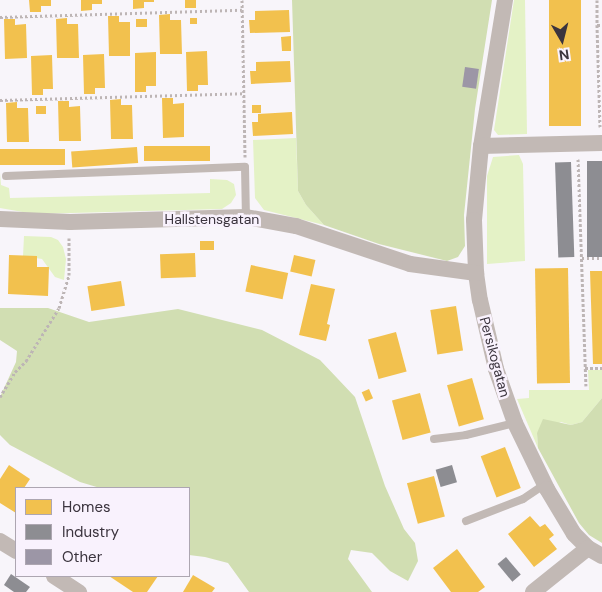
<!DOCTYPE html>
<html>
<head>
<meta charset="utf-8">
<style>
	body { margin:0 }
	#map { position:relative; width:602px; height:592px; overflow:hidden; background:#f8f5fa; font-family:"DM Sans",sans-serif }
	div>[style] { position:absolute }
	[style*='--x'] { left:calc(var(--x)*1px); top:calc(var(--y)*1px); width:calc(var(--w)*1px); rotate:calc(var(--a)*1deg) }
	.green>* { inset:0; background:#e4f2c6 }
	.forest>* { inset:0; background:#d1deb2 }
	.homes>* { inset:0; background:#f2c14e; transform-origin:0 0 }
	.industry>* { inset:0; background:#8d8d92; transform-origin:0 0 }
	.building>* { inset:0; background:#9c96a6; transform-origin:0 0 }
	.path>* { height:3px; margin-top:-1.5px; transform-origin:0; background:repeating-linear-gradient(90deg,#bdb5b5 0 2.5px,transparent 0 5px) }
	.lane>* { height:8px; margin:-4px; padding:0 4px; transform-origin:4px; border-radius:4px; background:#c2b9b5 }
	.street>* { height:16px; margin:-8px; padding:0 8px; transform-origin:8px; border-radius:8px; background:#c2b9b5 }
	span { translate:-50% -50%; white-space:nowrap; text-align:center; line-height:1.15; -webkit-text-stroke:5px #f9f2fd; paint-order:stroke }
	.street-label { font-size:14px; color:#3b343e }
	.legend { position:absolute; left:15px; top:487px; width:175px; height:90px; box-sizing:border-box; background:#f9f2fd; border:1px solid #ada6b1; margin:0; padding:6px 9px; list-style:none; font-size:15px; color:#3b343e }
	.legend li { display:flex; align-items:center; gap:10px; height:25px }
	.legend b { width:25px; border:1px solid #ada6b1 }
	.north { position:absolute; left:537px; top:15px; width:50px; height:50px; -webkit-text-stroke:4px #f9f2fd; paint-order:stroke; rotate:172deg; font-size:14px; font-weight:700; line-height:20px; text-align:center; color:#3b343e }
	.north::after { content:''; display:block; margin:auto; width:18px; height:22px; background:#3b343e; clip-path:polygon(50% 0,100% 100%,50% 72%,0 100%) }
</style>
</head>
<body>
<div id="map">
	<div class="green">
		<i style="clip-path:polygon(514px 0,525px 0,527px 134px,498px 135px,494px 130px)"></i>
		<i style="clip-path:polygon(296px 138px,298px 191px,306px 205px,324px 225px,264px 210px,255px 198px,253px 140px)"></i>
		<i style="clip-path:polygon(519px 155px,523px 164px,525px 261px,487px 264px,487px 176px,493px 157px)"></i>
		<i style="clip-path:polygon(0 173px,1px 185px,9px 188px,10px 198px,210px 193px,210px 179px,227px 180px,234px 184px,236px 195px,231px 203px,222px 209px,34px 214px,0 208px)"></i>
		<i style="clip-path:polygon(24px 236px,51px 237px,58px 240px,63px 247px,66px 259px,64px 280px,55px 277px,42px 259px,23px 256px)"></i>
		<i style="clip-path:polygon(588px 370px,602px 370px,602px 398px,582px 422px,571px 425px,561px 422px,537px 433px,538px 448px,517px 399px,529px 398px,529px 390px,589px 390px)"></i>
	</div>
	<div class="forest">
		<i style="clip-path:polygon(292px 0,492px 0,475px 109px,464px 215px,465px 246px,458px 257px,447px 261px,379px 244px,324px 225px,306px 205px,298px 191px)"></i>
		<i style="clip-path:polygon(0 308px,48px 308px,89px 322px,178px 309px,262px 330px,320px 360px,355px 397px,385px 486px,404px 529px,415px 543px,418px 561px,408px 581px,390px 571px,372px 553px,351px 550px,348px 559px,372px 592px,249px 592px,228px 563px,205px 557px,189px 555px,189px 488px,100px 488px,80px 482px,10px 445px,0 435px,0 397px,16px 362px,17px 351px,0 340px)"></i>
		<i style="clip-path:polygon(602px 398px,602px 543px,589px 535px,579px 523px,538px 448px,537px 433px,543px 419px,571px 425px,582px 422px)"></i>
	</div>
	<div class="homes">
		<i style="clip-path:polygon(29px 0,51px 0,51px 6px,41px 6px,41px 12px,30px 12px)"></i>
		<i style="clip-path:polygon(81px 0,102px 0,102px 4px,92px 4px,92px 10px,81px 11px)"></i>
		<i style="clip-path:polygon(133px 0,154px 0,154px 2px,144px 2px,144px 8px,133px 9px)"></i>
		<i style="left:185px;top:0;width:11px;height:8px"></i>
		<i style="left:549px;top:0;width:32px;height:126px"></i>
		<i style="clip-path:polygon(289px 10px,290px 32px,250px 33px,249px 20px,255px 20px,255px 11px)"></i>
		<i style="clip-path:polygon(170px 14px,170px 20px,181px 20px,182px 54px,160px 54px,159px 15px)"></i>
		<i style="clip-path:polygon(108px 16px,119px 16px,119px 22px,130px 22px,130px 56px,109px 56px)"></i>
		<i style="clip-path:polygon(67px 18px,67px 24px,78px 24px,79px 58px,57px 58px,56px 19px)"></i>
		<i style="left:190px;top:18px;width:7px;height:6px"></i>
		<i style="clip-path:polygon(4px 19px,15px 19px,15px 25px,26px 24px,27px 58px,5px 59px)"></i>
		<i style="left:136px;top:19px;width:11px;height:8px"></i>
		<i style="clip-path:polygon(291px 36px,291px 51px,282px 51px,281px 37px)"></i>
		<i style="clip-path:polygon(207px 51px,208px 85px,198px 85px,198px 91px,187px 91px,186px 52px)"></i>
		<i style="clip-path:polygon(156px 52px,156px 86px,146px 86px,146px 92px,135px 92px,135px 53px)"></i>
		<i style="clip-path:polygon(104px 54px,105px 88px,95px 88px,95px 94px,84px 94px,83px 55px)"></i>
		<i style="clip-path:polygon(52px 55px,53px 89px,43px 89px,43px 95px,32px 95px,31px 56px)"></i>
		<i style="clip-path:polygon(290px 61px,291px 82px,251px 84px,250px 71px,256px 71px,256px 62px)"></i>
		<i style="clip-path:polygon(162px 98px,173px 98px,173px 104px,184px 103px,184px 137px,163px 138px)"></i>
		<i style="clip-path:polygon(121px 99px,121px 105px,132px 105px,133px 139px,111px 139px,110px 100px)"></i>
		<i style="clip-path:polygon(58px 101px,69px 101px,69px 107px,80px 106px,81px 141px,59px 141px)"></i>
		<i style="clip-path:polygon(17px 102px,17px 108px,28px 108px,29px 142px,7px 142px,6px 103px)"></i>
		<i style="left:261px;top:105px;width:8px;height:9px;rotate:90deg"></i>
		<i style="left:36px;top:106px;width:10px;height:8px"></i>
		<i style="clip-path:polygon(292px 112px,293px 134px,253px 136px,252px 122px,258px 122px,258px 114px)"></i>
		<i style="left:210px;top:146px;width:15px;height:66px;rotate:90deg"></i>
		<i style="left:137px;top:147px;width:16px;height:66px;rotate:86deg"></i>
		<i style="left:65px;top:149px;width:16px;height:65px;rotate:90deg"></i>
		<i style="left:214px;top:241px;width:9px;height:14px;rotate:90deg"></i>
		<i style="left:195px;top:253px;width:24px;height:35px;rotate:88deg"></i>
		<i style="clip-path:polygon(9px 255px,37px 256px,37px 267px,49px 267px,48px 296px,8px 294px)"></i>
		<i style="left:294px;top:255px;width:22px;height:17px;rotate:13deg"></i>
		<i style="left:251px;top:265px;width:38px;height:27px;rotate:12deg"></i>
		<i style="left:568px;top:268px;width:115px;height:33px;rotate:89deg"></i>
		<i style="clip-path:polygon(590px 271px,602px 271px,602px 364px,593px 364px)"></i>
		<i style="left:121px;top:281px;width:25px;height:34px;rotate:81deg"></i>
		<i style="clip-path:polygon(311px 284px,335px 289px,327px 324px,330px 325px,326px 341px,299px 335px)"></i>
		<i style="left:456px;top:306px;width:45px;height:26px;rotate:81deg"></i>
		<i style="left:396px;top:332px;width:41px;height:29px;rotate:75deg"></i>
		<i style="left:472px;top:378px;width:43px;height:26px;rotate:74deg"></i>
		<i style="left:369px;top:389px;width:10px;height:8px;rotate:66deg"></i>
		<i style="left:420px;top:393px;width:41px;height:29px;rotate:75deg"></i>
		<i style="left:505px;top:447px;width:44px;height:26px;rotate:69deg"></i>
		<i style="clip-path:polygon(9px 465px,30px 479px,24px 488px,16px 488px,16px 513px,0 503px,0 479px)"></i>
		<i style="left:434px;top:476px;width:42px;height:28px;rotate:75deg"></i>
		<i style="clip-path:polygon(530px 516px,540px 527px,545px 524px,554px 535px,549px 539px,557px 549px,534px 567px,508px 534px)"></i>
		<i style="clip-path:polygon(457px 549px,485px 587px,478px 592px,451px 592px,433px 568px)"></i>
		<i style="clip-path:polygon(193px 575px,215px 588px,212px 592px,183px 592px)"></i>
		<i style="clip-path:polygon(109px 576px,158px 576px,147px 592px,133px 592px)"></i>
	</div>
	<div class="industry">
		<i style="left:587px;top:161px;width:15px;height:96px"></i>
		<i style="left:571px;top:162px;width:95px;height:16px;rotate:88deg"></i>
		<i style="left:452px;top:465px;width:18px;height:17px;rotate:74deg"></i>
		<i style="left:506px;top:557px;width:23px;height:11px;rotate:50deg"></i>
		<i style="clip-path:polygon(11px 574px,30px 587px,26px 592px,14px 592px,4px 585px)"></i>
	</div>
	<div class="building">
		<i style="left:465px;top:67px;width:14px;height:20px;rotate:8deg"></i>
	</div>
	<div class="path">
		<i style="--x:242;--y:0;--w:157;--a:88.9"></i>
		<i style="--x:597;--y:0;--w:25;--a:90"></i>
		<i style="--x:0;--y:17;--w:242;--a:-1.7"></i>
		<i style="--x:0;--y:100;--w:244;--a:-1.6"></i>
		<i style="--x:600;--y:127;--w:102;--a:-91.7"></i>
		<i style="--x:597;--y:25;--w:5;--a:0"></i>
		<i style="--x:578;--y:159;--w:227;--a:88"></i>
		<i style="--x:582;--y:258;--w:20;--a:0"></i>
		<i style="--x:585;--y:368;--w:17;--a:0"></i>
		<i style="--x:0;--y:397;--w:29;--a:-59"></i>
		<i style="--x:15;--y:372;--w:16;--a:-45"></i>
		<i style="--x:26;--y:361;--w:62;--a:-58.1"></i>
		<i style="--x:59;--y:308;--w:34;--a:-73"></i>
		<i style="--x:69;--y:275;--w:37;--a:-90"></i>
	</div>
	<div class="lane">
		<i style="--x:6;--y:176;--w:239;--a:-2.2"></i>
		<i style="--x:245;--y:167;--w:50;--a:88.9"></i>
		<i style="--x:434;--y:439;--w:32;--a:-7"></i>
		<i style="--x:466;--y:435;--w:50;--a:-13.8"></i>
		<i style="--x:466;--y:521;--w:61;--a:-21.1"></i>
		<i style="--x:523;--y:499;--w:27;--a:-34"></i>
	</div>
	<div class="street">
		<i style="--x:505;--y:0;--w:148;--a:99.3"></i>
		<i style="--x:481;--y:146;--w:74;--a:95.4"></i>
		<i style="--x:474;--y:220;--w:53;--a:87.8"></i>
		<i style="--x:476;--y:273;--w:27;--a:82"></i>
		<i style="--x:480;--y:300;--w:71;--a:76.9"></i>
		<i style="--x:496;--y:369;--w:57;--a:70.6"></i>
		<i style="--x:515;--y:423;--w:73;--a:64.1"></i>
		<i style="--x:547;--y:489;--w:52;--a:59"></i>
		<i style="--x:574;--y:534;--w:20;--a:45"></i>
		<i style="--x:588;--y:548;--w:16;--a:30"></i>
		<i style="--x:481;--y:146;--w:121;--a:-1.4"></i>
		<i style="--x:0;--y:219;--w:70;--a:2.5"></i>
		<i style="--x:70;--y:222;--w:176;--a:-1.6"></i>
		<i style="--x:246;--y:217;--w:51;--a:10.2"></i>
		<i style="--x:296;--y:226;--w:120;--a:18.4"></i>
		<i style="--x:410;--y:264;--w:67;--a:7.8"></i>
		<i style="--x:0;--y:541;--w:19;--a:32"></i>
		<i style="--x:54;--y:576;--w:30;--a:33"></i>
		<i style="--x:533;--y:592;--w:70;--a:-38.7"></i>
	</div>
	<div class="street-label">
		<span style="left:212px;top:219px">Hallstensgatan</span>
		<span style="left:495px;top:357px;rotate:75deg">Persikogatan</span>
	</div>
	<ul class="legend">
	<li><b style="height:14px;background:#f2c14e"></b>Homes</li>
	<li><b style="height:14px;background:#8d8d92"></b>Industry</li>
	<li><b style="height:14px;background:#9c96a6"></b>Other</li>
	</ul>
	<div class="north">N</div>
</div>
</body>
</html>
